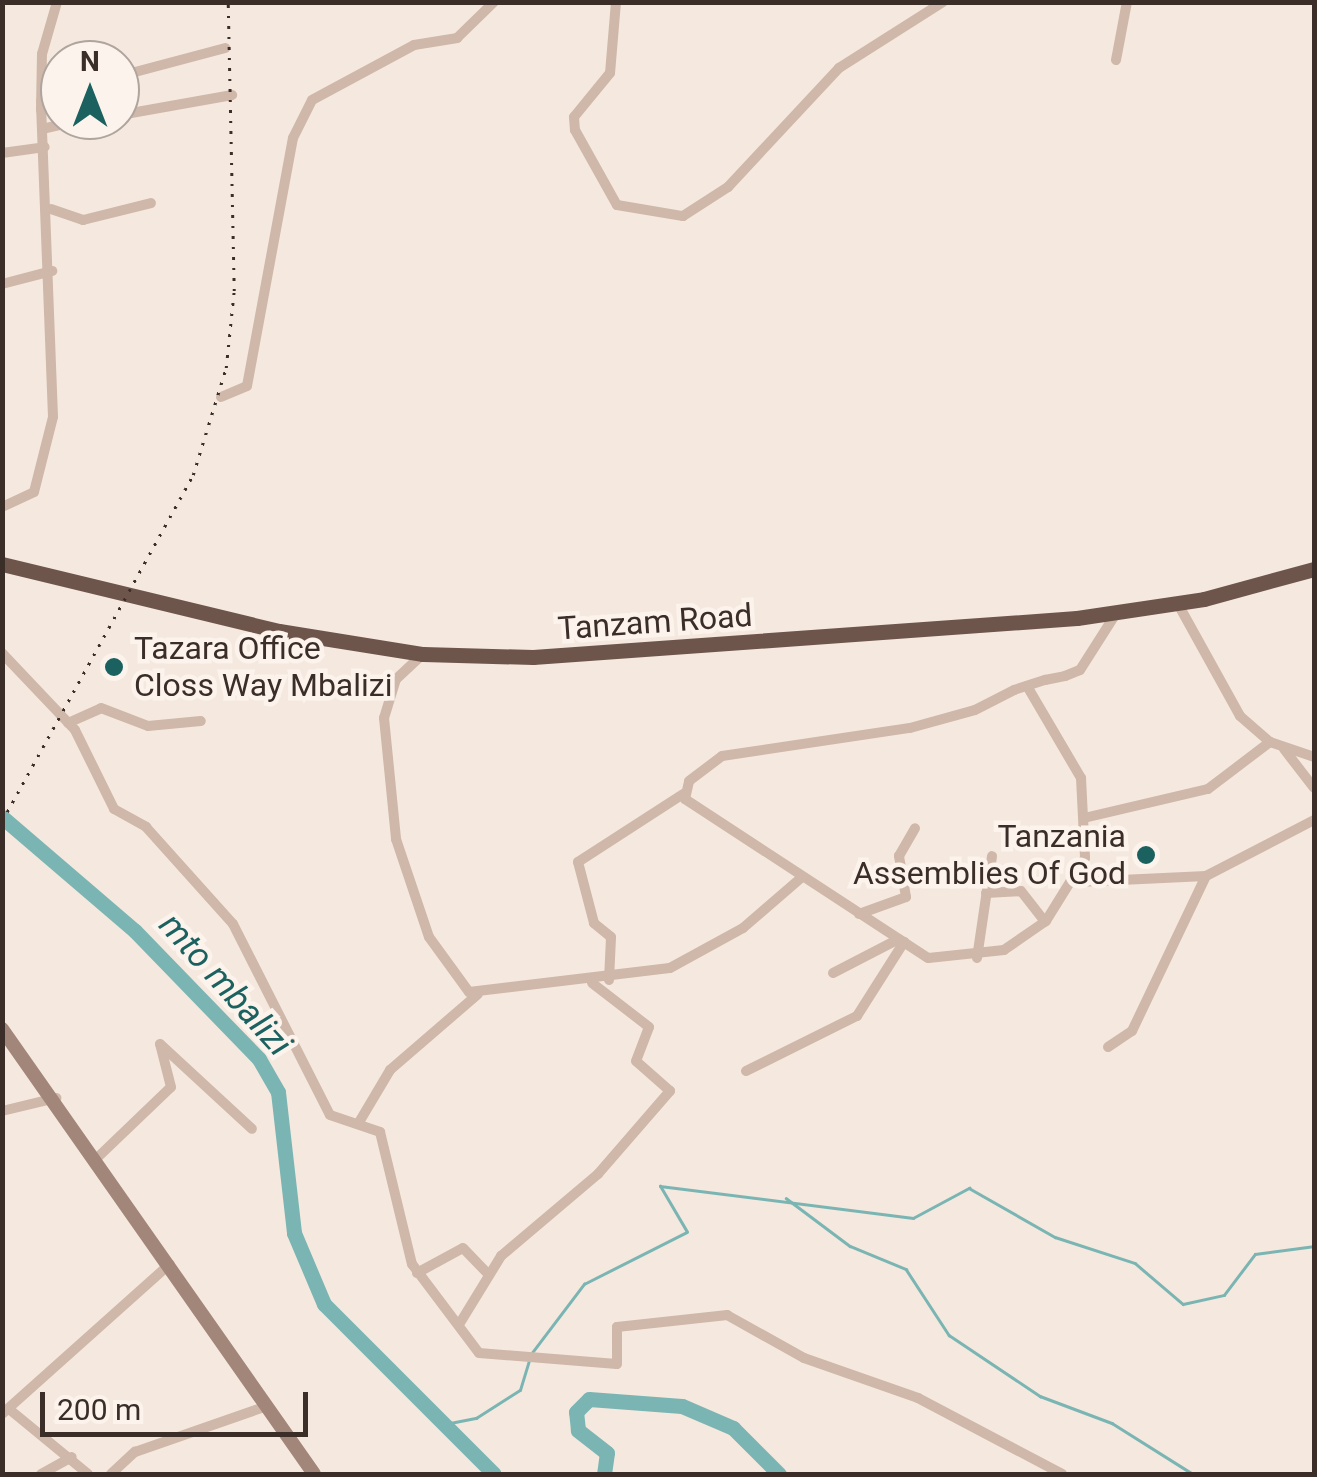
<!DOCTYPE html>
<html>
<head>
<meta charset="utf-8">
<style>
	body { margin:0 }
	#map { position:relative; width:1317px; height:1477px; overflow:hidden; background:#f5e9df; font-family:Roboto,sans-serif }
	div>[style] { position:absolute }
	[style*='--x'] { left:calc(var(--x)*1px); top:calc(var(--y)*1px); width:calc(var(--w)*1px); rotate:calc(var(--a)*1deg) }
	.stream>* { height:2.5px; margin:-1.25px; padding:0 1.25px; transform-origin:1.25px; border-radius:1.25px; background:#7bb5b3 }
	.river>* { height:15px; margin:-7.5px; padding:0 7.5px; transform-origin:7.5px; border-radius:7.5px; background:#7bb5b3 }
	.minor>* { height:10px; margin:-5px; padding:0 5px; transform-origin:5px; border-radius:5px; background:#cfb8a9 }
	.secondary>* { height:14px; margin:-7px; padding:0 7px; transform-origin:7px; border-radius:7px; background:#a3867a }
	.trunk>* { height:15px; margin:-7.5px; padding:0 7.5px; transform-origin:7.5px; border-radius:7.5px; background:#6e554c }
	.rail>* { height:2.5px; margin-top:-1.25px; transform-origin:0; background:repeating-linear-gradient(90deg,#3b2e29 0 2.5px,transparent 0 10.5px) }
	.dots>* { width:28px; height:28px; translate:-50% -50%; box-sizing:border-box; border:5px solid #fcf3ec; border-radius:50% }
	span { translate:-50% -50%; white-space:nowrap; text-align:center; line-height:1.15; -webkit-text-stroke:9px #fcf3ec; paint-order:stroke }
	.street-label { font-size:32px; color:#3b2e29 }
	.poi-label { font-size:32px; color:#3b2e29 }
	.left { translate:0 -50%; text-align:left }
	.right { translate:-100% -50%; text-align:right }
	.water-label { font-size:35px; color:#1b6160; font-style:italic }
	.frame { position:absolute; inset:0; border:5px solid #3b2e29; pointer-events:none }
	.north { position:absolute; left:40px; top:40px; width:100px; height:100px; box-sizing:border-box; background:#fcf3ec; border:2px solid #afa49e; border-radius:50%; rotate:0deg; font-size:28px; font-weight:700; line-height:40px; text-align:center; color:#3b2e29 }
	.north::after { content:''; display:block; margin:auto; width:35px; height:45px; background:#1b6160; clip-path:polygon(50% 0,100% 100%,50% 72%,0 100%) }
	.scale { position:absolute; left:40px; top:1392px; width:268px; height:45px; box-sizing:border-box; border:5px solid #3b2e29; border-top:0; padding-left:12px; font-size:30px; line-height:35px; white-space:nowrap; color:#3b2e29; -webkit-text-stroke:8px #fcf3ec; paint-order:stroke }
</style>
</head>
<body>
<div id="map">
	<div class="stream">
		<i style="--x:786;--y:1198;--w:80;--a:36.9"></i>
		<i style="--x:850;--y:1246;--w:61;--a:22.3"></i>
		<i style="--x:906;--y:1269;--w:79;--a:56.9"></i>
		<i style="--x:949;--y:1335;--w:110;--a:33.8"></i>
		<i style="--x:1040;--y:1396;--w:77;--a:20.6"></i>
		<i style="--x:1112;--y:1423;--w:96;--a:32.2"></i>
		<i style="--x:531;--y:1354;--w:88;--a:-52.9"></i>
		<i style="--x:584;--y:1284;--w:115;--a:-26.8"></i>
		<i style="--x:687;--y:1232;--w:53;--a:-120.4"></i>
		<i style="--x:660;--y:1186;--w:255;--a:7.2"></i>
		<i style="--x:913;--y:1218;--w:64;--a:-28.2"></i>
		<i style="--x:969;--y:1188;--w:99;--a:29.7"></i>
		<i style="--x:1055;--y:1237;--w:84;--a:18"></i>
		<i style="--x:1135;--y:1263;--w:63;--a:40.5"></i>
		<i style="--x:1183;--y:1304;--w:42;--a:-12.4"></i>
		<i style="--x:1224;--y:1295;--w:51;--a:-52.9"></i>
		<i style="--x:1255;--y:1254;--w:60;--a:-7.7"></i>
		<i style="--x:440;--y:1425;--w:37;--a:-11"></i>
		<i style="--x:476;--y:1418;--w:52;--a:-32.5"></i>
		<i style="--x:520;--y:1390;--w:30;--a:-73"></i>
	</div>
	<div class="river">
		<i style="--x:2;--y:817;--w:175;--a:40.6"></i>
		<i style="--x:135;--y:931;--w:178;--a:45.9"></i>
		<i style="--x:259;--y:1059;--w:38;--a:60"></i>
		<i style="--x:278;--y:1092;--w:142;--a:83.5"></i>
		<i style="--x:294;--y:1233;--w:77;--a:67.1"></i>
		<i style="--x:324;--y:1304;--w:240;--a:45"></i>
		<i style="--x:604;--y:1474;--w:21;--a:-82"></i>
		<i style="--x:607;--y:1453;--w:37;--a:-142"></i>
		<i style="--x:578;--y:1430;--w:18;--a:-96"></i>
		<i style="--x:576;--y:1412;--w:18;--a:-45"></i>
		<i style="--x:589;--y:1399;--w:93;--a:4.3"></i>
		<i style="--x:682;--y:1406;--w:56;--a:23.3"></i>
		<i style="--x:733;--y:1428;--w:65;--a:45"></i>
	</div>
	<div class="minor">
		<i style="--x:616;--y:2;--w:71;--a:94.8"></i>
		<i style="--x:610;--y:73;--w:57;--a:129.3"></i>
		<i style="--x:574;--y:117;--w:13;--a:86"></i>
		<i style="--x:575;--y:130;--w:86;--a:60.8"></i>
		<i style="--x:617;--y:205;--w:67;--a:9.5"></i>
		<i style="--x:683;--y:216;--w:54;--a:-32.8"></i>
		<i style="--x:728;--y:187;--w:163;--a:-47"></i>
		<i style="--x:839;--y:68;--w:123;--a:-32.4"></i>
		<i style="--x:1116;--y:60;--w:59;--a:-79.3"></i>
		<i style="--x:120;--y:76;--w:109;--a:-14.9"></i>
		<i style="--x:41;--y:101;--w:20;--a:-20"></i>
		<i style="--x:120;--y:115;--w:114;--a:-10.1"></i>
		<i style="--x:42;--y:129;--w:41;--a:-12.7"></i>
		<i style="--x:2;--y:153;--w:43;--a:-7.9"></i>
		<i style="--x:51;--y:209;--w:34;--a:19"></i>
		<i style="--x:83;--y:220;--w:70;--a:-14"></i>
		<i style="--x:2;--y:284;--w:52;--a:-14.6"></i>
		<i style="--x:221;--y:397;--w:28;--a:-23"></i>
		<i style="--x:247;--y:386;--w:252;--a:-79.5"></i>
		<i style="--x:293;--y:138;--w:42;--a:-63.4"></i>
		<i style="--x:312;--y:100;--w:116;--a:-28.3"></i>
		<i style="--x:414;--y:45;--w:44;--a:-9.2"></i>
		<i style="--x:457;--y:38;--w:52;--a:-44.2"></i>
		<i style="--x:2;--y:507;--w:35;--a:-25"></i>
		<i style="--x:34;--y:492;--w:77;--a:-75.8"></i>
		<i style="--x:53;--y:417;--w:307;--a:-92.2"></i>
		<i style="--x:41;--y:110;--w:56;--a:-89"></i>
		<i style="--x:42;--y:54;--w:54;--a:-73.9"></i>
		<i style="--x:1178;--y:604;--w:128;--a:61"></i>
		<i style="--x:1240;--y:716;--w:40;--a:41"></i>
		<i style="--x:1270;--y:742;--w:46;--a:18.8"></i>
		<i style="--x:2;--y:653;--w:106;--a:46.5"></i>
		<i style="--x:75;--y:730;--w:88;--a:63.7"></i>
		<i style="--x:114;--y:809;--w:37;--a:29"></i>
		<i style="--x:146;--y:827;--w:130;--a:48.1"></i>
		<i style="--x:233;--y:924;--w:214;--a:63.1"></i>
		<i style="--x:330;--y:1115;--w:53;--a:18.8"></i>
		<i style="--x:380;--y:1132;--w:136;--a:76.4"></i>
		<i style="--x:412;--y:1264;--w:111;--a:53"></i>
		<i style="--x:479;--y:1353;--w:138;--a:4.6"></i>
		<i style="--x:617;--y:1364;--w:37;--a:-90"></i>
		<i style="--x:617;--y:1327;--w:111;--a:-6.2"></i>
		<i style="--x:727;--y:1315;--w:88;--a:29.2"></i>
		<i style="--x:804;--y:1358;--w:121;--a:19.3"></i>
		<i style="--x:918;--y:1398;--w:163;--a:27.8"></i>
		<i style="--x:423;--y:654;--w:37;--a:137"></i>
		<i style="--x:396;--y:679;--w:41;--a:107.1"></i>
		<i style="--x:384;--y:718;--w:122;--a:84.3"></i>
		<i style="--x:396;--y:839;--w:103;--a:71.4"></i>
		<i style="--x:429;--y:937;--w:68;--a:54"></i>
		<i style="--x:469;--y:992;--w:202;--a:-6.8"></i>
		<i style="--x:670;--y:968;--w:83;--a:-28.7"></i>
		<i style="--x:743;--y:928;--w:78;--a:-40.8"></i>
		<i style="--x:1027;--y:686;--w:107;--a:59.6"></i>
		<i style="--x:1081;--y:778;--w:80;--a:87.1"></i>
		<i style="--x:1085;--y:858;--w:74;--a:121.8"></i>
		<i style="--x:1046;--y:921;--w:51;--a:145.4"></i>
		<i style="--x:1004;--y:950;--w:76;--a:174"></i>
		<i style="--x:928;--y:958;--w:290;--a:-146.8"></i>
		<i style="--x:685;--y:799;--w:18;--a:-77"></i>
		<i style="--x:689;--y:781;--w:41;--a:-37.1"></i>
		<i style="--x:722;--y:756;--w:190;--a:-8.5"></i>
		<i style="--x:910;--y:728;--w:67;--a:-15.5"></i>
		<i style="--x:975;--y:710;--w:44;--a:-27.1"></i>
		<i style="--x:1014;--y:690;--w:33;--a:-18"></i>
		<i style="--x:1045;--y:680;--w:20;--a:-11"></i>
		<i style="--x:1065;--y:676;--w:16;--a:-22"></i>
		<i style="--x:1080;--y:670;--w:69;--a:-57.5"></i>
		<i style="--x:68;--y:723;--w:36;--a:-24"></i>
		<i style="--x:101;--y:708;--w:50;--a:21"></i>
		<i style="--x:148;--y:726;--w:53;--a:-5.4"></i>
		<i style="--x:1284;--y:749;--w:49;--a:52.4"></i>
		<i style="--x:1084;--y:818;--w:127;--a:-13.2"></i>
		<i style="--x:1208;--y:789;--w:78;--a:-37.2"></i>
		<i style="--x:1078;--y:882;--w:128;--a:-2.7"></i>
		<i style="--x:1206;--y:876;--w:122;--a:-27.4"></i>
		<i style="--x:986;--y:893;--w:35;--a:-3"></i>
		<i style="--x:1021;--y:891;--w:39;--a:52"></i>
		<i style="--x:859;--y:914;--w:50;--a:-19.9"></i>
		<i style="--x:906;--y:897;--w:42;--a:-99.7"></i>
		<i style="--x:899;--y:856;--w:32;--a:-60"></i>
		<i style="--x:977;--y:958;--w:103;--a:-81.6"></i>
		<i style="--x:833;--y:973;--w:74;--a:-27.3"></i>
		<i style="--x:609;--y:980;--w:43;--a:-87.3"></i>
		<i style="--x:611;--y:937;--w:22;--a:-141"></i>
		<i style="--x:594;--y:923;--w:63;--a:-104.7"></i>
		<i style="--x:578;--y:862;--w:125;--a:-32.9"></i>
		<i style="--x:1108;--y:1047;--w:29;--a:-34"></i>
		<i style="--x:1132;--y:1031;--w:172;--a:-64.5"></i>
		<i style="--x:746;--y:1071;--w:124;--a:-26.4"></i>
		<i style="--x:857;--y:1016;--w:88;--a:-57.6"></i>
		<i style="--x:2;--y:1111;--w:56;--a:-13.5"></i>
		<i style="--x:358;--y:1124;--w:63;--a:-59.3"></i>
		<i style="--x:390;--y:1070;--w:116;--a:-40.8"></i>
		<i style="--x:98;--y:1157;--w:101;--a:-43.8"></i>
		<i style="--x:171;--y:1087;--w:44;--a:-104.3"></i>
		<i style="--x:160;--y:1044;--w:125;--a:42.7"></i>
		<i style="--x:417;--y:1273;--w:52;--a:-28.5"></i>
		<i style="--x:463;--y:1248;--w:37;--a:46"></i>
		<i style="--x:460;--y:1323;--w:79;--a:-58.5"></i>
		<i style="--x:501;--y:1256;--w:127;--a:-40.2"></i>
		<i style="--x:598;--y:1174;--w:110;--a:-49.1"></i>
		<i style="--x:670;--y:1091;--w:45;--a:-138.6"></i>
		<i style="--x:636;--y:1061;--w:36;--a:-69"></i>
		<i style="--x:649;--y:1027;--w:72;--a:-142.3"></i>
		<i style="--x:9;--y:1409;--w:102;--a:39.4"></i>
		<i style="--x:2;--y:1414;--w:225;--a:-41.8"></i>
		<i style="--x:41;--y:1474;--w:35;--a:-29"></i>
		<i style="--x:111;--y:1474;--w:33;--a:-43"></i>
		<i style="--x:135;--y:1452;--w:140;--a:-19.2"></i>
	</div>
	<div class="secondary">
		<i style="--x:2;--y:1029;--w:543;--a:54.96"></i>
	</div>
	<div class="trunk">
		<i style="--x:2;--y:564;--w:285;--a:13.6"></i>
		<i style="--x:279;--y:631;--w:146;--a:9.1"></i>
		<i style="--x:423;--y:654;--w:110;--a:1.6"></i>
		<i style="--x:533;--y:657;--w:545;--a:-4.1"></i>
		<i style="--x:1077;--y:618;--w:128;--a:-8.5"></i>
		<i style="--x:1204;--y:599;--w:114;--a:-15.3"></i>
	</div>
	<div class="rail">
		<i style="--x:2;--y:821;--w:395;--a:-61.1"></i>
		<i style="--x:193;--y:475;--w:112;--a:-72.9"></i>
		<i style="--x:226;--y:368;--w:77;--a:-84.1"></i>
		<i style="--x:234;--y:291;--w:289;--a:-91.2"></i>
	</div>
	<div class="dots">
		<i style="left:114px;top:667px;background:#1b6160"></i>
		<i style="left:1146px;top:855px;background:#1b6160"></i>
	</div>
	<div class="street-label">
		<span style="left:655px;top:622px;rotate:-4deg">Tanzam Road</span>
	</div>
	<div class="poi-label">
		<span class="left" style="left:134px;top:667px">Tazara Office<br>Closs Way Mbalizi</span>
		<span class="right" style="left:1126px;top:855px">Tanzania<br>Assemblies Of God</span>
	</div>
	<div class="water-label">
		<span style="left:225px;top:985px;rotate:48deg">mto mbalizi</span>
	</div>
	<div class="frame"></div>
	<div class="north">N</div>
	<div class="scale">200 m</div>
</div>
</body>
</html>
